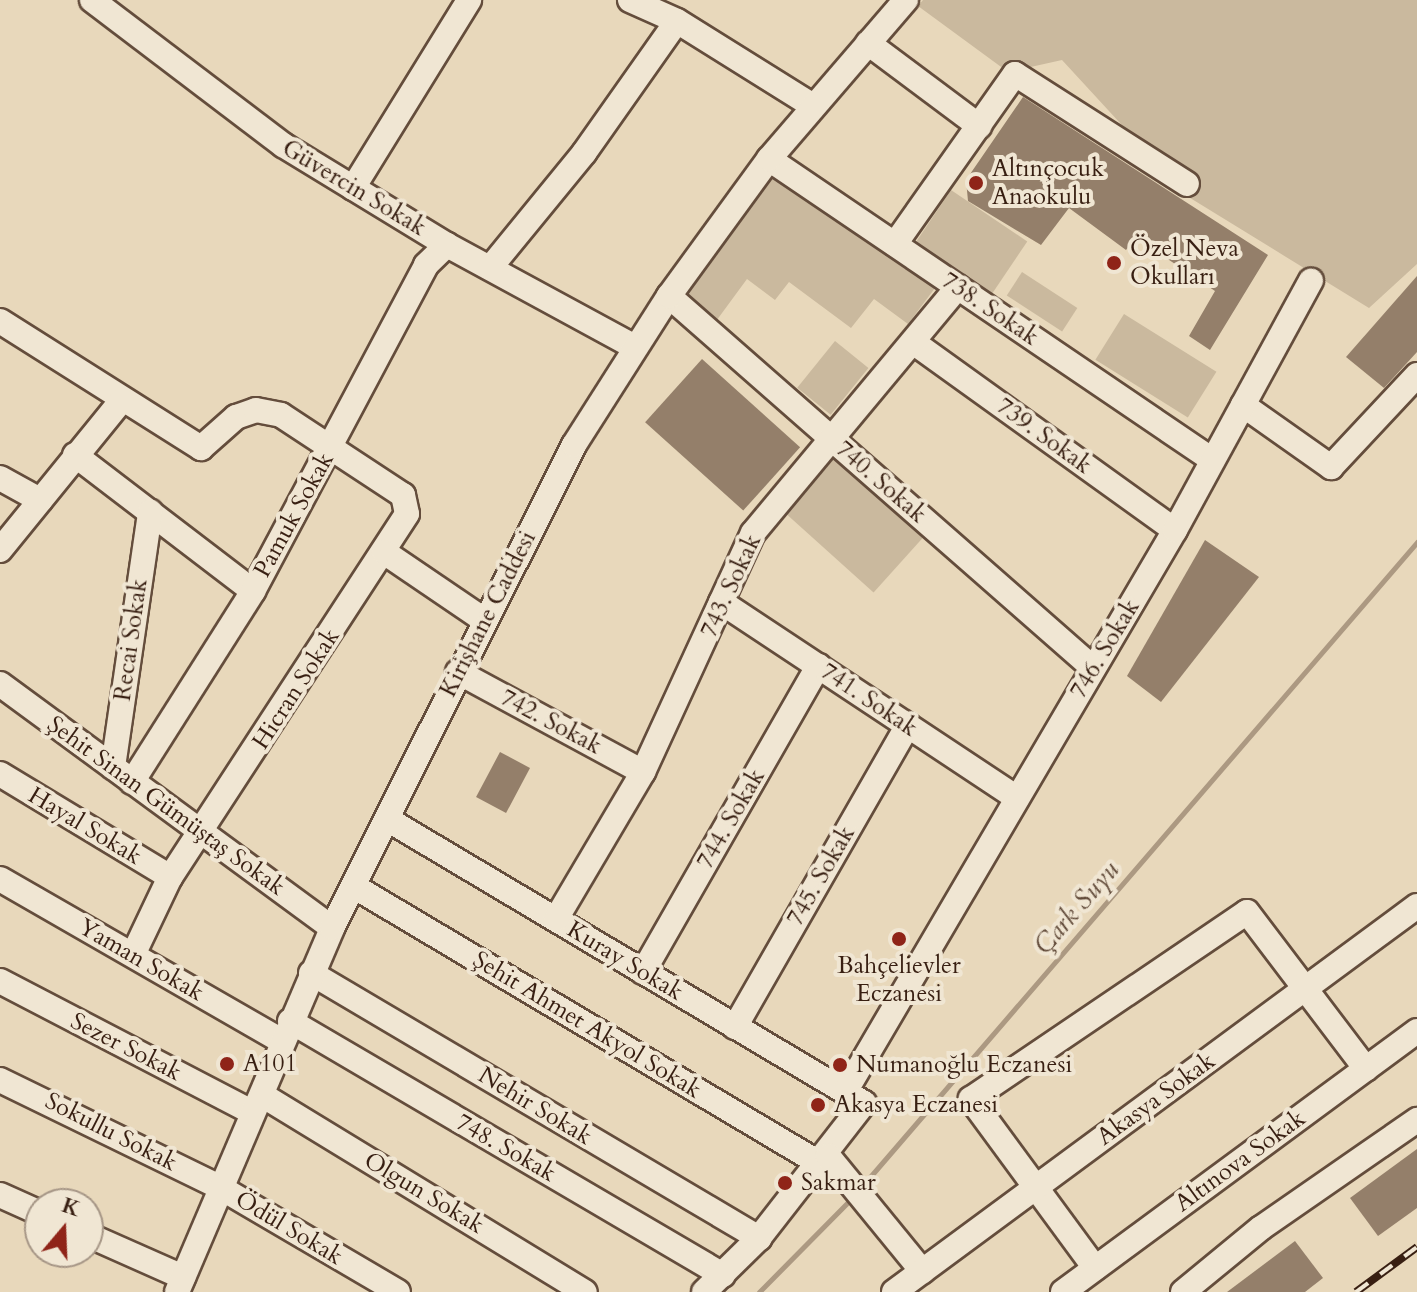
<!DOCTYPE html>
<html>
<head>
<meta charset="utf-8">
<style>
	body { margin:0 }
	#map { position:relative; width:1417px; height:1292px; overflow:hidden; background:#e8d8bb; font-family:Cardo,serif }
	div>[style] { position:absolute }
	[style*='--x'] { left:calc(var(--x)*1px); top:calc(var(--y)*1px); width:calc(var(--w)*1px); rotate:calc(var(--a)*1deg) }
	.green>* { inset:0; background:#cab99e; transform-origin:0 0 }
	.stream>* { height:5px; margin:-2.5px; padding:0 2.5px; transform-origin:2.5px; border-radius:2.5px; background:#ac9982 }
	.building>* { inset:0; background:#947f6a; transform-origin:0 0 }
	.roads { filter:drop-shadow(2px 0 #644d3c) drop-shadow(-2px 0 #644d3c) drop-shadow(0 2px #644d3c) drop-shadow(0 -2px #644d3c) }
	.minor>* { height:24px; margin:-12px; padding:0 12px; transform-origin:12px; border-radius:12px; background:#f0e6d3 }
	.rail>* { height:8px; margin-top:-4px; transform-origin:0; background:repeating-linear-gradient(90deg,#f0e6d3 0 15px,#381f12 0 30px); box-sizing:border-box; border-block:2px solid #381f12 }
	.dots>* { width:22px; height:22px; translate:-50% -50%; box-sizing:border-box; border:4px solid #f0e6d3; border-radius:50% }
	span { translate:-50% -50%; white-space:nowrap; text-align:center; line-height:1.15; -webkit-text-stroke:8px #f0e6d3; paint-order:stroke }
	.poi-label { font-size:24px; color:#381f12 }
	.left { translate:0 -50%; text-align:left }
	.street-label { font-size:24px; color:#381f12 }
	.water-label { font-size:26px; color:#614a39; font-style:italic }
	.north { position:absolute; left:24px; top:1188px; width:80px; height:80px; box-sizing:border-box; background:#f0e6d3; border:2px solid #a69686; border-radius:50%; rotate:19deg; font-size:22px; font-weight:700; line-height:32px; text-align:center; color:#381f12 }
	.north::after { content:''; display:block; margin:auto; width:28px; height:36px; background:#8f2418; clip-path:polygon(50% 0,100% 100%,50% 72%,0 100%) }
</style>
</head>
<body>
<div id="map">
	<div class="green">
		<i style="clip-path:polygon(923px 0,1417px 0,1417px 264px,1369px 308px,1156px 177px,1155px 161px,1062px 60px,1008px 72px,918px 6px)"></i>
		<i style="clip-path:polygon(772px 167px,935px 288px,908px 324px,874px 299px,851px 328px,789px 282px,775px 300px,747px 279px,711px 328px,673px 300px)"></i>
		<i style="left:951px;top:190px;width:92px;height:63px;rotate:34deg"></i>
		<i style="left:1022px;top:272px;width:66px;height:28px;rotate:33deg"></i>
		<i style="left:1124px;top:314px;width:109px;height:54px;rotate:32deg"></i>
		<i style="left:835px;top:341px;width:43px;height:60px;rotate:39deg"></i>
		<i style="left:827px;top:447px;width:132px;height:77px;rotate:42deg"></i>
	</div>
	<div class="stream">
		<i style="--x:863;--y:1185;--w:849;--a:-49.25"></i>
		<i style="--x:759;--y:1292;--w:135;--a:-45.3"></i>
	</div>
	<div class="building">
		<i style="clip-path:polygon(1023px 97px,1268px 255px,1210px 350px,1189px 336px,1215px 291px,1141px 241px,1135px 238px,1126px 250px,1069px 208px,1041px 245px,968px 201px,966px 180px)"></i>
		<i style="clip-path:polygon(1417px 276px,1417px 352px,1384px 388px,1346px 357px)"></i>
		<i style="left:702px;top:359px;width:132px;height:85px;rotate:42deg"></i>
		<i style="clip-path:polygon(1205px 540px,1259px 577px,1161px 702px,1127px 676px)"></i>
		<i style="left:500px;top:752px;width:34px;height:51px;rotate:28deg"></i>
		<i style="clip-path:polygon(1417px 1149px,1417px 1208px,1378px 1236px,1350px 1198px)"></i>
		<i style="clip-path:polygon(1295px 1241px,1323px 1278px,1305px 1292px,1227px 1292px)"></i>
	</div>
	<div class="roads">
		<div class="minor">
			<i style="--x:92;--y:0;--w:240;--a:37.2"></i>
			<i style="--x:283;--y:145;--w:192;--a:31.4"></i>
			<i style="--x:447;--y:245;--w:214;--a:28.5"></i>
			<i style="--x:630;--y:0;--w:51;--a:24.1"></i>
			<i style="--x:677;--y:21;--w:160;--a:32"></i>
			<i style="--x:868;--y:43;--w:139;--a:36.8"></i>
			<i style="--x:769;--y:159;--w:534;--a:34.17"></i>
			<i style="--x:353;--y:188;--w:221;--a:-58.3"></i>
			<i style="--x:895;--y:244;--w:208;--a:-54.8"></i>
			<i style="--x:1015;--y:74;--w:204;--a:32.6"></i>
			<i style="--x:490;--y:268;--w:149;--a:-50.7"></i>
			<i style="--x:584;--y:153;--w:161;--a:-54.8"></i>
			<i style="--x:669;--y:296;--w:564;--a:41.26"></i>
			<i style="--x:0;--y:321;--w:238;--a:32.3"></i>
			<i style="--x:201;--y:448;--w:47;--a:-41.5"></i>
			<i style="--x:236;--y:417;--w:21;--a:-19"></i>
			<i style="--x:256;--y:410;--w:25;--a:11"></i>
			<i style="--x:281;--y:415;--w:146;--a:33.3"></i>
			<i style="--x:403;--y:495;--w:19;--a:78"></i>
			<i style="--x:407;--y:514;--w:434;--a:123.1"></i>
			<i style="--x:170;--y:877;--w:86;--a:115.4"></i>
			<i style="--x:913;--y:342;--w:322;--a:35.7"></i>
			<i style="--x:1243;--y:405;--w:108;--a:35.2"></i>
			<i style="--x:1331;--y:467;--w:126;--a:-46.9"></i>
			<i style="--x:75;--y:455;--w:224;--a:37.4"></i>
			<i style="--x:0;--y:478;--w:46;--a:28.8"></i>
			<i style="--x:0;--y:550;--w:193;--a:-50.9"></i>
			<i style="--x:384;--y:552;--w:121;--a:34.2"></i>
			<i style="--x:721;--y:602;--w:355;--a:33.5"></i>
			<i style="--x:458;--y:672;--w:210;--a:28.4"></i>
			<i style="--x:0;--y:684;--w:412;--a:36.3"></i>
			<i style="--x:113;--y:767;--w:258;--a:-81.7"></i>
			<i style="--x:0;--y:774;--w:199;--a:31.2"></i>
			<i style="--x:132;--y:782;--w:226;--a:-57.6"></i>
			<i style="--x:253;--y:591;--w:369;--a:-62"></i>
			<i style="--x:426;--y:265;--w:29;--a:-44"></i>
			<i style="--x:387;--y:819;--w:555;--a:30.77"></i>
			<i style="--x:864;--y:1103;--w:171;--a:127.9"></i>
			<i style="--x:759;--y:1238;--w:77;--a:135.5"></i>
			<i style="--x:0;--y:879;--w:325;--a:29.9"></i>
			<i style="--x:355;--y:887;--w:540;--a:30.75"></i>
			<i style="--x:556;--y:919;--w:171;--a:-59.4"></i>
			<i style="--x:643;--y:772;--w:263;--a:-65.3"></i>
			<i style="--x:753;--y:533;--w:320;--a:-50.2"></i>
			<i style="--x:643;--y:972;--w:353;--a:-60.2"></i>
			<i style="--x:311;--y:973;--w:521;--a:30.61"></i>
			<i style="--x:0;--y:981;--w:284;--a:27.5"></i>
			<i style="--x:290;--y:1021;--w:502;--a:30.4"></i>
			<i style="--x:735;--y:1027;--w:348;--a:-60.2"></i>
			<i style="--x:0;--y:1080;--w:246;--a:26"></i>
			<i style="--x:221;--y:1188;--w:205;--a:30.4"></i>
			<i style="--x:845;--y:1092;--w:652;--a:-59.58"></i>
			<i style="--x:1175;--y:530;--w:284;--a:-61.4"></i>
			<i style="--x:262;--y:1095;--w:378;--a:31.4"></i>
			<i style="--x:828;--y:1156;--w:149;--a:50.7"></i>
			<i style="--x:0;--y:1195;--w:44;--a:24.2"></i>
			<i style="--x:88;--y:1235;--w:104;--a:23.9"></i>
			<i style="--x:1095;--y:1268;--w:210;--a:-126.3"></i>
			<i style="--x:971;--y:1099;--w:333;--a:-34.1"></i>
			<i style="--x:1247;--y:912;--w:197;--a:52.8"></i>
			<i style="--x:177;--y:1292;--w:396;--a:-66.9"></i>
			<i style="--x:332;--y:928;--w:540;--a:-63.39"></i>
			<i style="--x:574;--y:445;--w:177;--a:-57.5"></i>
			<i style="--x:669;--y:296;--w:170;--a:-53.9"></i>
			<i style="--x:769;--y:159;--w:210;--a:-49.3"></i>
			<i style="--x:894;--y:1292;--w:650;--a:-36.43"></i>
			<i style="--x:1063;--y:1292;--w:440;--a:-36.4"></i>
			<i style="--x:1183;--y:1292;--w:101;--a:-39.4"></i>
			<i style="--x:1261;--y:1228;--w:190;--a:-34.7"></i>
		</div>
	</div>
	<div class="rail">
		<i style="--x:1356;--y:1292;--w:76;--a:-36.4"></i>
	</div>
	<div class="dots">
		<i style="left:976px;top:183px;background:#8f2418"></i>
		<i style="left:1114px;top:263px;background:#8f2418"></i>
		<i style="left:899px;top:939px;background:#8f2418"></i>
		<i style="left:227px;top:1064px;background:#8f2418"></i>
		<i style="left:840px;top:1065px;background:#8f2418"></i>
		<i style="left:818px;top:1105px;background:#8f2418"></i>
		<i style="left:785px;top:1183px;background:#8f2418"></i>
	</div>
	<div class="poi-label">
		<span class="left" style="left:992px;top:183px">Altınçocuk<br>Anaokulu</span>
		<span class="left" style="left:1130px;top:263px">Özel Neva<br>Okulları</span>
		<span style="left:899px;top:980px">Bahçelievler<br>Eczanesi</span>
		<span class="left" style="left:243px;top:1064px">A101</span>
		<span class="left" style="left:856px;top:1065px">Numanoğlu Eczanesi</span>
		<span class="left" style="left:834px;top:1105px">Akasya Eczanesi</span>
		<span class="left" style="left:801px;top:1183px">Sakmar</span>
	</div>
	<div class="street-label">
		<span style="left:354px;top:188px;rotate:31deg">Güvercin Sokak</span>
		<span style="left:990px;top:309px;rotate:34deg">738. Sokak</span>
		<span style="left:1044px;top:436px;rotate:36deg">739. Sokak</span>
		<span style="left:881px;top:482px;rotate:41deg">740. Sokak</span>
		<span style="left:294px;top:515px;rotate:-61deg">Pamuk Sokak</span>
		<span style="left:731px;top:586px;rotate:-65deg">743. Sokak</span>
		<span style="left:488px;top:614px;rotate:-63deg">Kirişhane Caddesi</span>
		<span style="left:131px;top:640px;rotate:-82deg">Recai Sokak</span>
		<span style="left:1105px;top:649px;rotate:-59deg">746. Sokak</span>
		<span style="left:296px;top:689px;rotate:-57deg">Hicran Sokak</span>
		<span style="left:869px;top:700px;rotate:34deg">741. Sokak</span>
		<span style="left:551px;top:722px;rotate:28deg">742. Sokak</span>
		<span style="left:166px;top:806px;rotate:36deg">Şehit Sinan Gümüştaş Sokak</span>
		<span style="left:731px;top:819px;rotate:-60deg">744. Sokak</span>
		<span style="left:85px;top:826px;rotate:31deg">Hayal Sokak</span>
		<span style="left:821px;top:876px;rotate:-60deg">745. Sokak</span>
		<span style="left:141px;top:960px;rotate:30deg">Yaman Sokak</span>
		<span style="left:625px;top:961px;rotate:31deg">Kuray Sokak</span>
		<span style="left:587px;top:1025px;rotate:31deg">Şehit Ahmet Akyol Sokak</span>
		<span style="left:126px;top:1047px;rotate:27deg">Sezer Sokak</span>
		<span style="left:1156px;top:1099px;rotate:-36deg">Akasya Sokak</span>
		<span style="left:535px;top:1106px;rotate:31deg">Nehir Sokak</span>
		<span style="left:111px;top:1132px;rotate:27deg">Sokullu Sokak</span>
		<span style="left:506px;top:1148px;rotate:30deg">748. Sokak</span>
		<span style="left:1240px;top:1161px;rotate:-36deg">Altınova Sokak</span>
		<span style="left:424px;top:1193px;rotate:31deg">Olgun Sokak</span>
		<span style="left:289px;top:1228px;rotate:31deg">Ödül Sokak</span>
	</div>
	<div class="water-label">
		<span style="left:1077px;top:908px;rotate:-49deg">Çark Suyu</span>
	</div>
	<div class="north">K</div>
</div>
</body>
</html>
